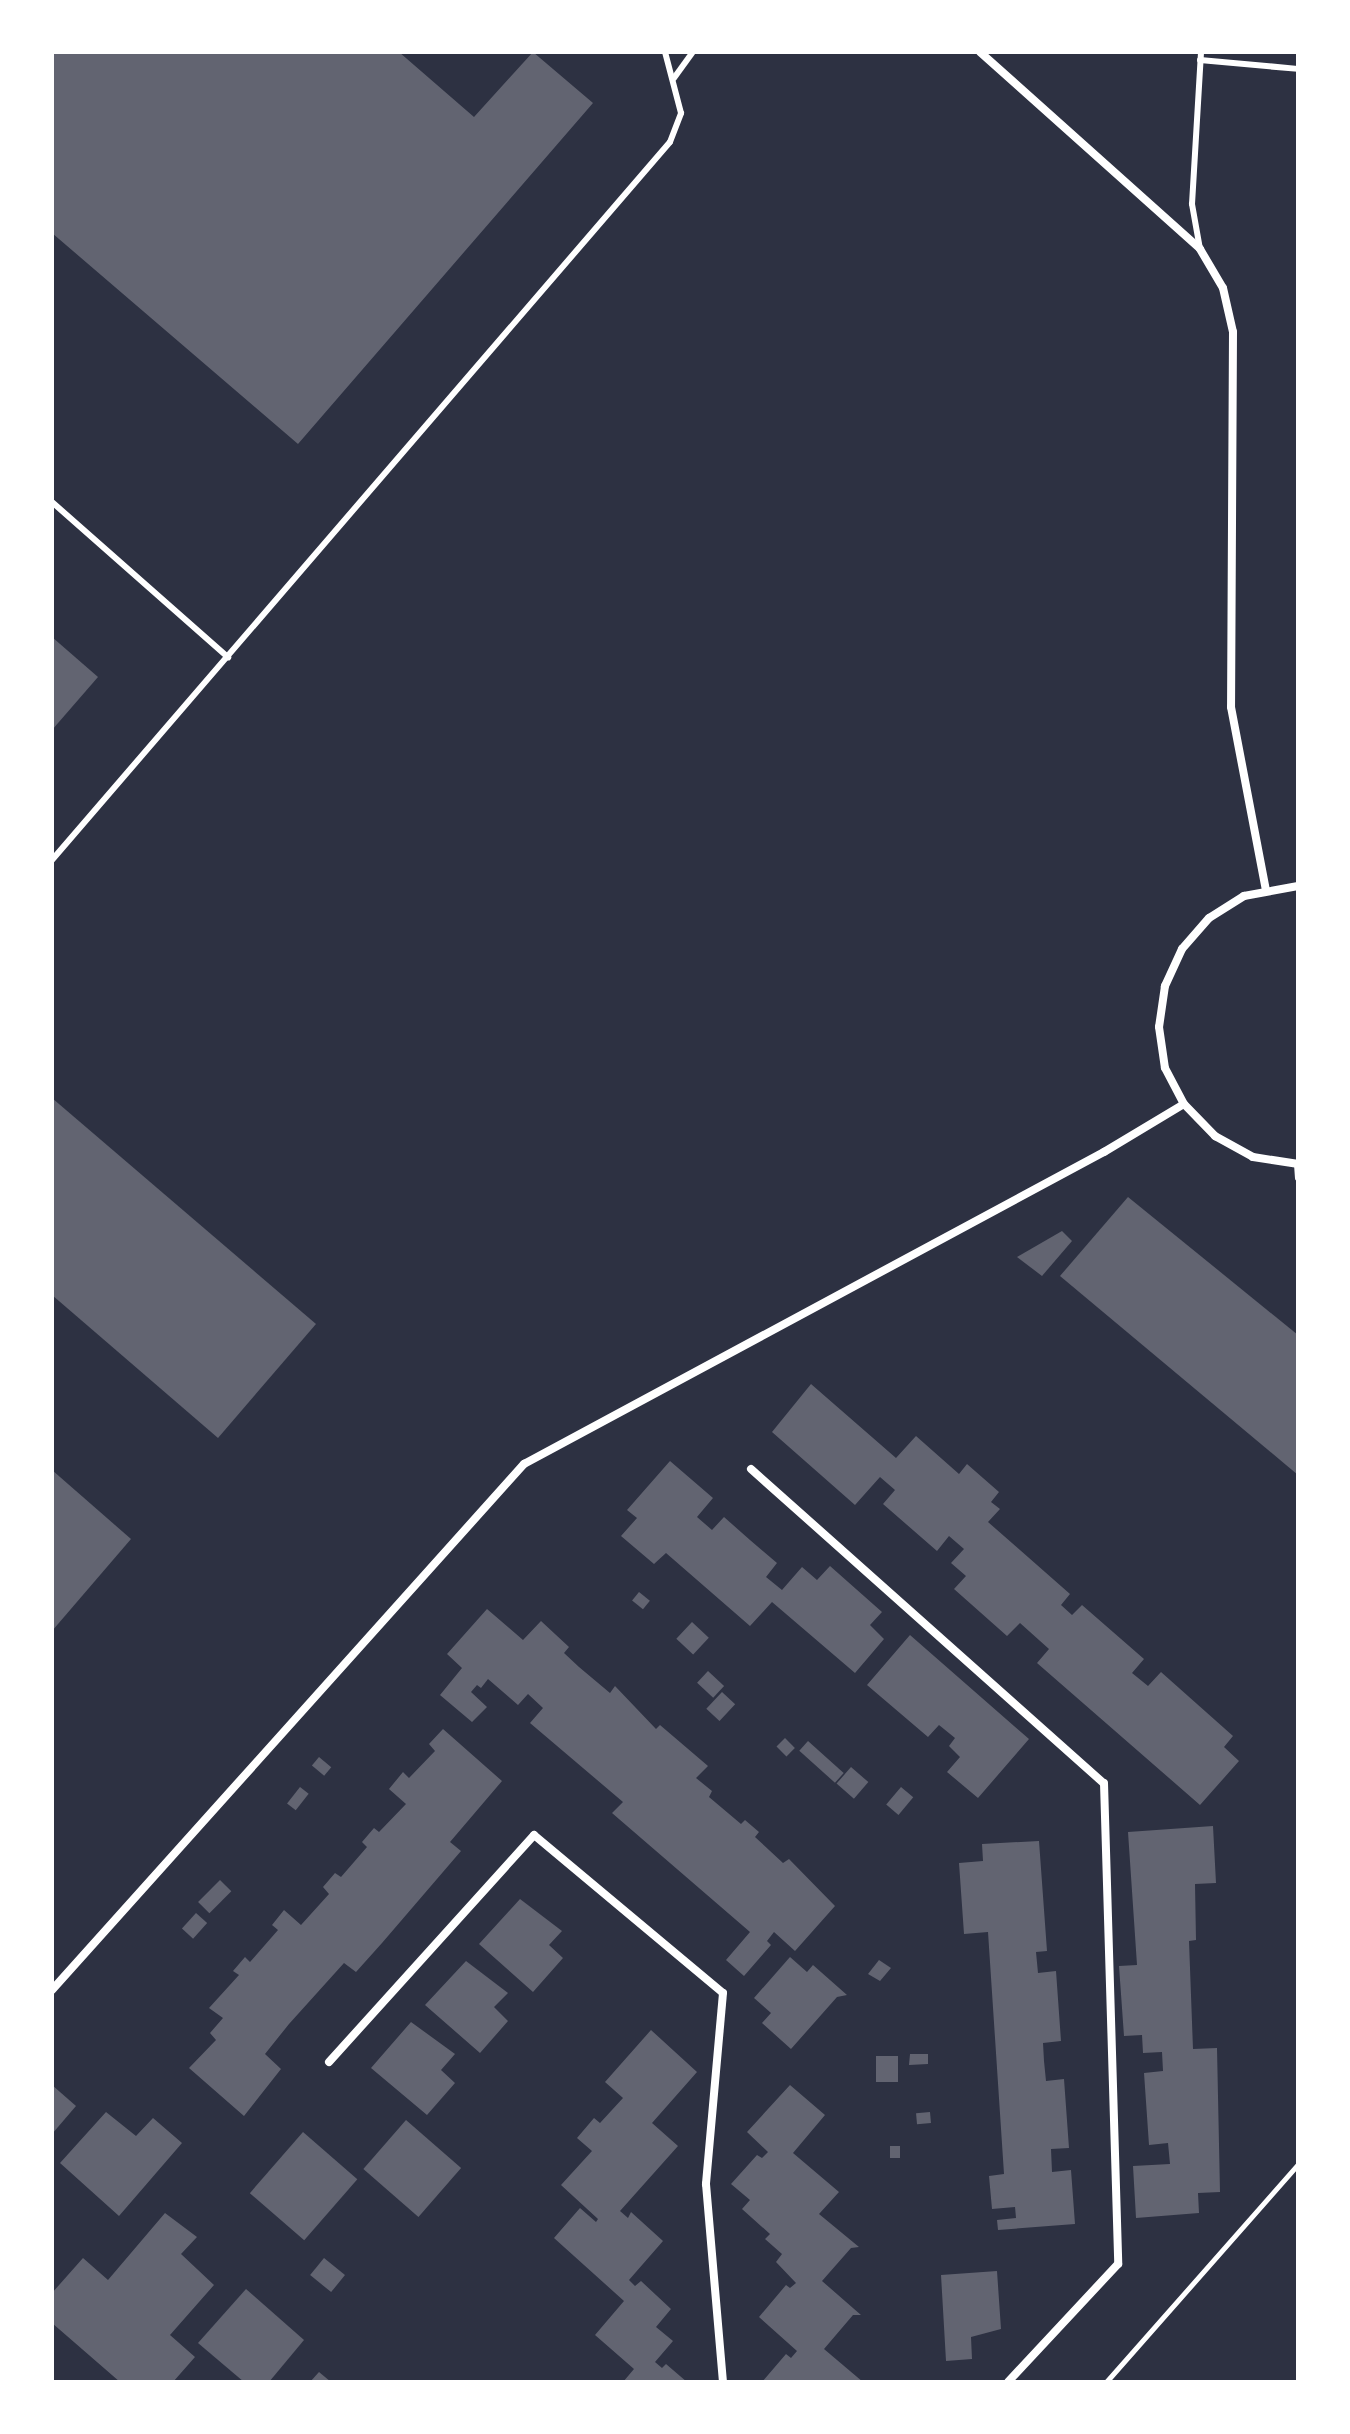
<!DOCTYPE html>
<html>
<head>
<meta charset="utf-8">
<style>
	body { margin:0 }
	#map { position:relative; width:1350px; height:2434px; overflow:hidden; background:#2d3142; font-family:"Sofia Sans Condensed",sans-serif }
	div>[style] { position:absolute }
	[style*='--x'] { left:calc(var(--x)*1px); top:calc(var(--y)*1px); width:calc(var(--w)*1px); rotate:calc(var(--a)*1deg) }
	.building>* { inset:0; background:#626471; transform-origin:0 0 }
	.path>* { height:5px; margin:-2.5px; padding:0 2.5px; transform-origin:2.5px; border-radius:2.5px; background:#fff }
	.service>* { height:6px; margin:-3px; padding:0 3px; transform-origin:3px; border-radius:3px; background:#fff }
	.minor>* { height:8px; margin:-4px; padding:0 4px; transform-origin:4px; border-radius:4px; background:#fff }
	span { translate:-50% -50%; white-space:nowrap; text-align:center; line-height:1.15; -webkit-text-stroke:6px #fff; paint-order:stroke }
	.frame { position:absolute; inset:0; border:54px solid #fff; pointer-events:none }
</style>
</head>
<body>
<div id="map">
	<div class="building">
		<i style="clip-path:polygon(52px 52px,399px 52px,474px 117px,533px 52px,593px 103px,298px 444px,52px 233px)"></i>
		<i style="clip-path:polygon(52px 637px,98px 677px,52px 730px)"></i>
		<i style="clip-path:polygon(52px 1098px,316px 1324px,218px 1438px,52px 1295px)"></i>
		<i style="clip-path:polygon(1128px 1197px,1298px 1335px,1298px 1475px,1060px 1276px)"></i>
		<i style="clip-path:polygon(1062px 1231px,1072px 1241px,1042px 1276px,1017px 1257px)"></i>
		<i style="clip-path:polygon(811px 1384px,896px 1458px,916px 1436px,959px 1474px,967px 1464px,999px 1492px,991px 1502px,1000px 1509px,988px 1522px,1070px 1594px,1061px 1605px,1072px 1615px,1082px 1605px,1144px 1659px,1132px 1673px,1148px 1686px,1161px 1672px,1233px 1736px,1224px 1747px,1239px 1761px,1200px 1805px,1037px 1663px,1049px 1649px,1020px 1623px,1007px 1636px,954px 1589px,966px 1576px,951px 1563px,964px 1549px,949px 1536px,937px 1551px,883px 1504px,895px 1490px,880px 1477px,855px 1505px,772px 1432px)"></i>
		<i style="clip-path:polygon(670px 1461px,713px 1498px,697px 1517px,712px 1530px,724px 1517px,750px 1540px,777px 1563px,766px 1577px,782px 1590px,802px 1567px,817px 1580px,830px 1566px,882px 1612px,870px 1625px,884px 1639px,855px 1673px,772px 1602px,750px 1626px,666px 1553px,654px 1564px,621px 1536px,637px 1518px,627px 1510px)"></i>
		<i style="clip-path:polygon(52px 1470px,131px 1539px,52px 1631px)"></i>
		<i style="left:639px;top:1592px;width:14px;height:11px;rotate:39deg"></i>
		<i style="clip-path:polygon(487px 1609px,523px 1640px,541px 1621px,569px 1647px,564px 1653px,579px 1667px,610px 1693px,615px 1686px,656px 1729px,660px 1725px,708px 1766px,696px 1778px,712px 1791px,709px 1797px,741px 1824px,745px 1820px,759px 1832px,755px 1837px,783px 1863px,789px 1859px,835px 1906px,795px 1951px,774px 1932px,767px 1941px,771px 1945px,744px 1976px,726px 1960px,750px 1932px,612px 1813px,623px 1802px,530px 1723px,543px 1708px,528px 1694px,518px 1705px,488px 1679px,481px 1688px,477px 1685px,471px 1692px,487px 1707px,472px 1722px,440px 1695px,462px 1668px,447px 1654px)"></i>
		<i style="left:692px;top:1622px;width:23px;height:23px;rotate:43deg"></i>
		<i style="clip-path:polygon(910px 1635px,1029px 1739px,978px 1798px,947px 1772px,960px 1757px,949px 1746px,955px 1738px,939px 1725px,928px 1737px,867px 1685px)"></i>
		<i style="left:708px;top:1671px;width:22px;height:16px;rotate:43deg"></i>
		<i style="left:722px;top:1692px;width:18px;height:23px;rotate:43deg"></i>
		<i style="clip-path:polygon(443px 1729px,502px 1781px,450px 1842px,461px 1851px,382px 1943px,356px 1972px,344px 1963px,289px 2024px,265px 2054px,281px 2069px,244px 2116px,189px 2068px,216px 2040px,210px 2033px,223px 2018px,209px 2008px,239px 1975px,233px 1971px,245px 1957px,250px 1962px,278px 1930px,272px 1925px,284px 1910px,301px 1925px,329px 1894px,323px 1887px,335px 1873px,341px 1877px,367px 1847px,362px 1842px,374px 1828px,379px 1832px,406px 1804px,389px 1789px,403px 1772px,409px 1778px,435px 1751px,429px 1744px)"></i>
		<i style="left:785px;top:1738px;width:14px;height:12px;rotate:45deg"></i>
		<i style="left:808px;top:1741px;width:48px;height:13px;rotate:42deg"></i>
		<i style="left:319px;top:1757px;width:16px;height:11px;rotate:40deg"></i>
		<i style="left:851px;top:1767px;width:23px;height:22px;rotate:41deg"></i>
		<i style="left:300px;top:1787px;width:11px;height:21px;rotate:38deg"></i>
		<i style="left:901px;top:1787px;width:16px;height:23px;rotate:40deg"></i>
		<i style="clip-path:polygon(1213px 1826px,1216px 1883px,1195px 1884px,1196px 1940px,1189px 1941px,1193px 2049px,1217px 2048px,1220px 2192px,1198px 2193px,1199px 2213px,1136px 2218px,1133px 2166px,1170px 2164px,1168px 2143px,1149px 2145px,1144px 2073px,1163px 2071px,1162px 2052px,1143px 2053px,1142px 2035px,1124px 2036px,1119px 1966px,1137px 1965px,1128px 1832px)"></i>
		<i style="clip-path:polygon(1039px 1841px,1047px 1951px,1036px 1952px,1038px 1973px,1056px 1971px,1061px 2041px,1043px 2043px,1044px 2061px,1046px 2081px,1064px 2079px,1069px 2148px,1051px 2149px,1052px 2172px,1071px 2170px,1075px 2224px,998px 2230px,997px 2220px,1016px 2218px,1015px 2207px,992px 2209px,989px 2176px,1004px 2174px,988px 1932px,964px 1934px,959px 1863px,983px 1861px,982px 1844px)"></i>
		<i style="left:220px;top:1880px;width:16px;height:31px;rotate:45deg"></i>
		<i style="clip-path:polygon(520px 1899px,562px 1931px,549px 1945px,563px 1958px,533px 1992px,479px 1944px)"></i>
		<i style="left:196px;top:1913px;width:15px;height:21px;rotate:42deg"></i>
		<i style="clip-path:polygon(790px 1957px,807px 1972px,813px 1965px,847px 1995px,837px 1997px,791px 2049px,762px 2023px,771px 2013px,754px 1998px)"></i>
		<i style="clip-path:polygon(879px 1960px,891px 1968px,880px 1981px,868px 1974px)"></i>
		<i style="clip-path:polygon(466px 1961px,508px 1993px,494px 2007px,508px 2021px,480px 2053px,425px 2005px)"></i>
		<i style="clip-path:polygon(411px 2022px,455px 2054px,441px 2070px,455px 2083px,427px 2115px,371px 2068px)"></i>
		<i style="clip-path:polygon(651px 2030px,697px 2072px,652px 2123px,678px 2146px,620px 2211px,628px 2218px,631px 2212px,663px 2241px,629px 2280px,635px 2286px,641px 2281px,671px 2309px,656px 2327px,673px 2341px,655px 2362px,662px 2368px,666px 2364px,687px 2382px,623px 2382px,634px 2369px,595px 2335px,624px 2301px,554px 2238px,580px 2208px,596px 2222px,598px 2219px,561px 2185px,592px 2151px,577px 2138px,594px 2118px,600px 2123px,623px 2098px,605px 2082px)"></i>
		<i style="clip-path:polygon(910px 2054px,928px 2054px,928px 2064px,909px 2065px)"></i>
		<i style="left:876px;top:2056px;width:22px;height:26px"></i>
		<i style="clip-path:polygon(52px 2085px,76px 2106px,52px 2134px)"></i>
		<i style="clip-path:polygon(790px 2085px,825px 2115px,793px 2153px,839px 2192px,819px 2214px,859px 2247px,851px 2248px,822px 2281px,861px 2315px,853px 2315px,824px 2349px,863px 2382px,762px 2382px,786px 2354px,791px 2358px,797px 2351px,759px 2317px,786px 2285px,790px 2288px,796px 2283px,776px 2262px,782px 2254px,765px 2239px,770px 2234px,742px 2209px,750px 2200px,731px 2184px,757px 2155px,762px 2158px,768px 2152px,747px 2132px)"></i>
		<i style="clip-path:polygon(106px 2112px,136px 2136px,153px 2118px,182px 2143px,119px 2216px,60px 2163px)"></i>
		<i style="left:930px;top:2112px;width:11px;height:14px;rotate:85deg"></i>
		<i style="left:406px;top:2120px;width:73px;height:65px;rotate:41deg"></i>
		<i style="left:303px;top:2132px;width:72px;height:81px;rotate:41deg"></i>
		<i style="left:890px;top:2146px;width:10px;height:12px"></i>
		<i style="clip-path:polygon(165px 2213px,197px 2237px,181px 2254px,214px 2285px,170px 2335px,195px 2357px,173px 2382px,120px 2382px,52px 2323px,52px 2293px,83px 2258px,108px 2280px)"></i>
		<i style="left:324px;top:2258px;width:27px;height:22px;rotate:39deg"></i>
		<i style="clip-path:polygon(997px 2271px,1001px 2329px,971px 2337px,972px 2359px,946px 2361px,941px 2275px)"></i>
		<i style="clip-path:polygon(246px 2289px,304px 2340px,269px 2382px,244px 2382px,198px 2343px)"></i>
		<i style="clip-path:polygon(319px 2372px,331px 2382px,310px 2382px)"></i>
	</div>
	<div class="path">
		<i style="--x:1106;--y:2382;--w:290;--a:-48.6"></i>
	</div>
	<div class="service">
		<i style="--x:1200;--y:60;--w:98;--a:5.2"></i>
		<i style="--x:674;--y:78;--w:32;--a:-54"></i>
		<i style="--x:1200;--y:249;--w:46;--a:-100.1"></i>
		<i style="--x:1192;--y:204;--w:152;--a:-86.6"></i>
		<i style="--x:52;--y:502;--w:235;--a:41.4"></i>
		<i style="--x:52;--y:860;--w:947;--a:-49.28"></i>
		<i style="--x:670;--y:142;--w:31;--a:-69"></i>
		<i style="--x:681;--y:113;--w:63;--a:-104.7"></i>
		<i style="--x:1297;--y:1164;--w:14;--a:86"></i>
	</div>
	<div class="minor">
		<i style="--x:980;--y:52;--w:295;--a:41.8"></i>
		<i style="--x:1200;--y:249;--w:45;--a:59.5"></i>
		<i style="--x:1223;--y:288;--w:45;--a:77.2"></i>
		<i style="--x:1233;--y:332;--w:375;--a:90.3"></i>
		<i style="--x:1231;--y:707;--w:187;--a:79.2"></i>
		<i style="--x:1298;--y:886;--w:55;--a:169.5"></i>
		<i style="--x:1244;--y:896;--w:41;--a:147.8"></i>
		<i style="--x:1209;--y:918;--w:41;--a:131.1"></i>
		<i style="--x:1182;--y:949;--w:41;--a:114.7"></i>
		<i style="--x:1165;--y:986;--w:41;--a:98.3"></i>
		<i style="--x:1159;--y:1027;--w:41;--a:81.7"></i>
		<i style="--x:1165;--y:1068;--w:41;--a:62.2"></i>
		<i style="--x:1184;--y:1104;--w:45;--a:45.9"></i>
		<i style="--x:1215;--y:1136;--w:43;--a:28.9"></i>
		<i style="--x:1253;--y:1157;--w:46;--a:8.8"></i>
		<i style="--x:751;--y:1469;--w:472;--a:41.7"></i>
		<i style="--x:1104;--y:1783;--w:481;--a:88.3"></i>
		<i style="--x:1118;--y:2264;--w:161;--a:133"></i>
		<i style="--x:52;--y:1990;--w:707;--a:-48.1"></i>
		<i style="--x:524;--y:1464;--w:659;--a:-28.28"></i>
		<i style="--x:1104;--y:1152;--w:93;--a:-31"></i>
		<i style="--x:329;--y:2062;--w:306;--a:-47.9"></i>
		<i style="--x:534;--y:1835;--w:246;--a:39.9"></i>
		<i style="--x:723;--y:1993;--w:192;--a:95.1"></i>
		<i style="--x:706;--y:2184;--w:199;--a:85.1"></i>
	</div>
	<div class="frame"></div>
</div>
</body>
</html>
